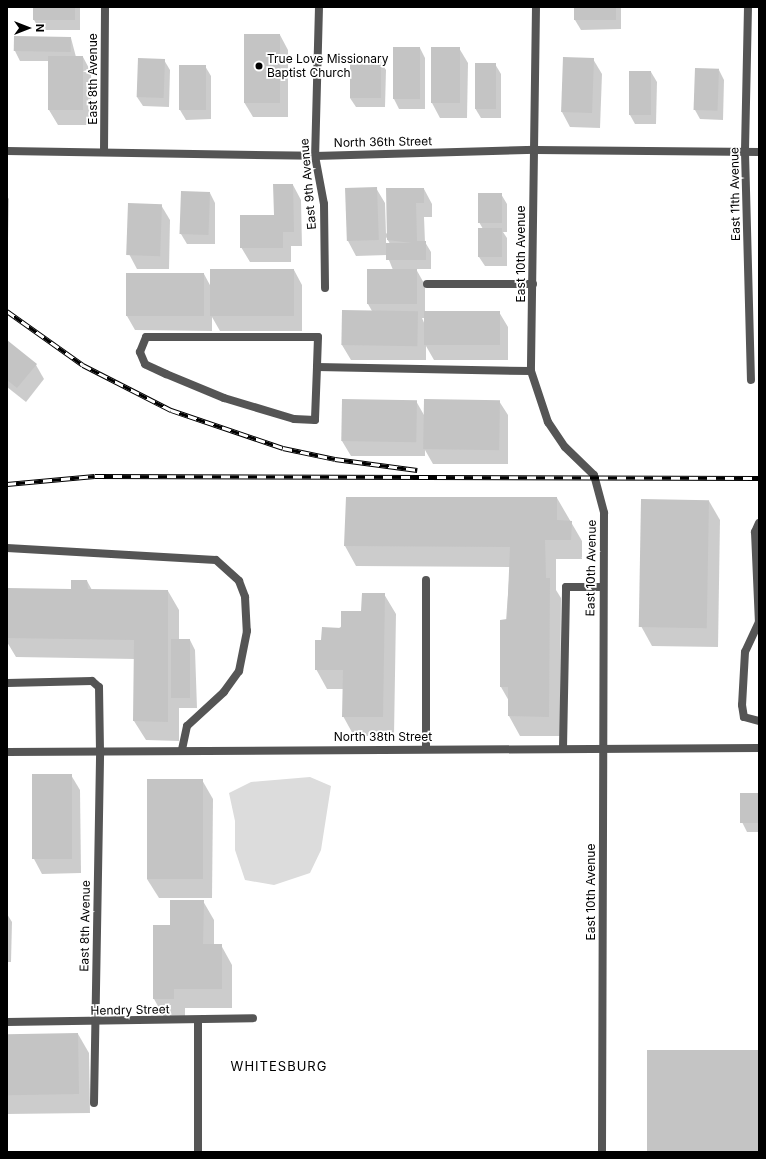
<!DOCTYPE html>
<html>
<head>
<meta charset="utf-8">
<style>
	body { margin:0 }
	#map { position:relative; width:766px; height:1159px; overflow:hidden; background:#fff; font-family:Inter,sans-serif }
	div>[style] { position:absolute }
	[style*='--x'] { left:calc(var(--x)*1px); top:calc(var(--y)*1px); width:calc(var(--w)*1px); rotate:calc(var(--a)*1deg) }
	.green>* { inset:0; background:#dcdcdc }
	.shadow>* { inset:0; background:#0003 }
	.building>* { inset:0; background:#c4c4c4; transform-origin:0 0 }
	.service>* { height:8px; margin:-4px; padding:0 4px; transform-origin:4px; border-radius:4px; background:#555 }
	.minor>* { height:8px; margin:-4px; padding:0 4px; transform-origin:4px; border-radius:4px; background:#555 }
	.rail>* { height:4.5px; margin-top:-2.25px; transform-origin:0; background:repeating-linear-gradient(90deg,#fff 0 9px,#000 0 18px); box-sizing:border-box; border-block:1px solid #000 }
	.dots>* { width:11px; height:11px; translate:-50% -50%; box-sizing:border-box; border:2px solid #fff; border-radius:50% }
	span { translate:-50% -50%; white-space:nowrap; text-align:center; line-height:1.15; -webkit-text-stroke:3.5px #fff; paint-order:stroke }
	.poi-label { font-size:12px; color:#000 }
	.left { translate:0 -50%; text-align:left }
	.street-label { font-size:12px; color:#000 }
	.neighbourhood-label { font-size:13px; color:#000; letter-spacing:1px }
	.frame { position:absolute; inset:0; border:8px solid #000; pointer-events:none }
	.north { position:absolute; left:8px; top:8px; width:40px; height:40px; -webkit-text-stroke:3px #fff; paint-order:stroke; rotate:90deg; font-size:11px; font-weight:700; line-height:16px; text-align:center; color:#000 }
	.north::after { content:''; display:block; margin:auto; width:14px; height:18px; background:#000; clip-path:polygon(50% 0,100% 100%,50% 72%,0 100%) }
</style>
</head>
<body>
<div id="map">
	<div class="green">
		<i style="clip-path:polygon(310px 777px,331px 786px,321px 850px,310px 873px,274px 885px,245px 880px,235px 850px,235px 821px,229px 793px,251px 782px)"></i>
	</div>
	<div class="shadow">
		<i style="clip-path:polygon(34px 7px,80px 7px,80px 30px,40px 30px,34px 20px)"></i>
		<i style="clip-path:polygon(575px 7px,621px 7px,621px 29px,581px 30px,575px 20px)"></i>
		<i style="clip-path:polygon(280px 35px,288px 50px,288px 117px,253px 117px,244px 102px)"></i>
		<i style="clip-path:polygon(15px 37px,71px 38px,76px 57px,83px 57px,91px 72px,92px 125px,58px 125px,49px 110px,49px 61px,20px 61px,15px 51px)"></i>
		<i style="clip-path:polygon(420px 48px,425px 58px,425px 109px,399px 109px,394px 99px)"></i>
		<i style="clip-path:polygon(459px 48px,468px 63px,467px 118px,440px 118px,432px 103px)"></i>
		<i style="clip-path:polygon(593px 59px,602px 74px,600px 128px,570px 127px,562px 112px)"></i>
		<i style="clip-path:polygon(164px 60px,170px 70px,169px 107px,143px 106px,137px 97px)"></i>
		<i style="clip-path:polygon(380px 60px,386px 70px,385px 107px,356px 107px,350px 98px)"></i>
		<i style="clip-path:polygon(495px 64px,501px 74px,501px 118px,481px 118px,475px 108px)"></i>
		<i style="clip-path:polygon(205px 66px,211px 76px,211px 119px,186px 120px,180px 110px)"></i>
		<i style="clip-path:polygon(719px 70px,724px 80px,723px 120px,700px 119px,695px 110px)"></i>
		<i style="clip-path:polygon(651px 72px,657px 82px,656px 124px,635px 124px,630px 115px)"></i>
		<i style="clip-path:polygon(293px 185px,301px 200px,302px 246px,291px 246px,291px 262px,250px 262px,241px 247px,275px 216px)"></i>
		<i style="clip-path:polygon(evenodd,376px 188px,385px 203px,386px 234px,424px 189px,432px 204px,432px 217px,424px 217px,425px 242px,431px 252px,431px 269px,416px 269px,425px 285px,425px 312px,499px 312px,508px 327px,508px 360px,434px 360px,426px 346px,426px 360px,351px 360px,342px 345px,372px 311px,368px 304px,393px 270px,387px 255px,356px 256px,348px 241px,346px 189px,376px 188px,386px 237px,389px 242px,390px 244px,386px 244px,386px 237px,376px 188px,422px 318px,425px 318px,425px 325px,422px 318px)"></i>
		<i style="clip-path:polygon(210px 193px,215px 203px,215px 244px,187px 244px,181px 234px)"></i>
		<i style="clip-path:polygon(501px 194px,507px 204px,507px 232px,503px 232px,507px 238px,507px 266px,485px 266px,479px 257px,483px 229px,479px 222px)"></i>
		<i style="clip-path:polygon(7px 196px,9px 199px,8px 239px,7px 238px)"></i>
		<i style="clip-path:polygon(161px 205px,170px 220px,169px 269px,137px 269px,129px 254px)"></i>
		<i style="clip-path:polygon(294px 270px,302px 285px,302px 331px,220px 331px,212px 317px,212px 331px,135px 330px,127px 316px,204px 274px,211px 287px)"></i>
		<i style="clip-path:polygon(7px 341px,36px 365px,44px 379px,26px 402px,7px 387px)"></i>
		<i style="clip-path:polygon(343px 400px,416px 401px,424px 415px,499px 401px,508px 415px,508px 464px,433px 464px,425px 450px,425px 456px,351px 456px,342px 441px)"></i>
		<i style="clip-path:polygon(347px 498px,557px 498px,582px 541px,582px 559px,556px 559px,556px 590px,561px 598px,560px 736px,520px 736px,509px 716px,509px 701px,501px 687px,510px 567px,356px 566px,345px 546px)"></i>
		<i style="clip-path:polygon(709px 501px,720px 520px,718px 647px,652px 646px,641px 626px)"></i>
		<i style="clip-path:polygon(87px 581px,92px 590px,168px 591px,179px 610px,179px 640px,190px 640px,195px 650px,197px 708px,179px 708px,179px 741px,146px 740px,134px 721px,135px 659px,16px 657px,7px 642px,7px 589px,72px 590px)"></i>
		<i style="clip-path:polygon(384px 594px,396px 614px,394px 736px,354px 736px,343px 716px,343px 689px,327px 689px,316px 669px,322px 641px)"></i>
		<i style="clip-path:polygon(71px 775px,80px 790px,81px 873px,42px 874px,34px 859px)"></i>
		<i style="clip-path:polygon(148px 780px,202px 780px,213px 799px,212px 898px,159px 898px,147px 879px)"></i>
		<i style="clip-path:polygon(759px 794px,759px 832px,747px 832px,742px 822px)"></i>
		<i style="clip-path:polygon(203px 901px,214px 920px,214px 945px,221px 945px,232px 965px,232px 1008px,185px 1008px,185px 1019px,165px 1019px,154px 999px,154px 926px,171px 926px)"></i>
		<i style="clip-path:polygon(7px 914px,12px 922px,11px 962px,7px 962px)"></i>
		<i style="clip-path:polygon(78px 1034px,89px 1053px,90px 1113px,7px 1114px,7px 1035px)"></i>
	</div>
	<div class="building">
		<i style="left:33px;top:7px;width:42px;height:13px"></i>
		<i style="left:574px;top:7px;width:42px;height:13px"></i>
		<i style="left:244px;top:34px;width:36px;height:69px"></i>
		<i style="left:14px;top:36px;width:57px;height:15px;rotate:1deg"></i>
		<i style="left:393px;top:47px;width:27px;height:52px"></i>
		<i style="left:431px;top:47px;width:29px;height:56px"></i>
		<i style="left:48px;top:56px;width:35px;height:54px"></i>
		<i style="left:563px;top:57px;width:31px;height:55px;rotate:2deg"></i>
		<i style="left:138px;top:58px;width:27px;height:39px;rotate:2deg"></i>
		<i style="left:350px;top:59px;width:31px;height:39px"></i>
		<i style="left:475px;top:63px;width:21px;height:46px"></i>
		<i style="left:179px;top:65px;width:27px;height:45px"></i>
		<i style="left:695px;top:68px;width:24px;height:42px;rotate:2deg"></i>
		<i style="left:629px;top:71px;width:22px;height:44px"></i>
		<i style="clip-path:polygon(273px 184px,293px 184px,294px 232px,283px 232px,283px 248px,240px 248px,240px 215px,274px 215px)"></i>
		<i style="left:377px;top:187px;width:53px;height:32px;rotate:88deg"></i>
		<i style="clip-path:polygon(386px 188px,424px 188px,424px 203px,416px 203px,417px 241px,426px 241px,426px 260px,386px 260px,386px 243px,412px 243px,387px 240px)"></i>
		<i style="left:181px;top:191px;width:29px;height:43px;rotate:2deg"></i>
		<i style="left:478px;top:193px;width:24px;height:30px"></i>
		<i style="left:128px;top:203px;width:34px;height:52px;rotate:2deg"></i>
		<i style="left:478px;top:228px;width:24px;height:29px"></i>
		<i style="left:210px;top:269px;width:84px;height:47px"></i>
		<i style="left:367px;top:269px;width:50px;height:35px"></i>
		<i style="left:126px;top:273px;width:78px;height:43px"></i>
		<i style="left:342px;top:310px;width:76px;height:35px;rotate:1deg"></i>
		<i style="left:424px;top:311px;width:76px;height:34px"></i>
		<i style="clip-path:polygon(7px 340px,37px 364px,17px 388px,7px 380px)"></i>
		<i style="left:342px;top:399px;width:75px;height:42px;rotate:1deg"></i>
		<i style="left:424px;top:399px;width:76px;height:50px;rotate:1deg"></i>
		<i style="clip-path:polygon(346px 497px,557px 497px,557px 520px,572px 521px,571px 540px,545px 540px,546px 578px,550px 578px,549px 717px,508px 716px,508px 687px,500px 687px,500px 620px,507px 619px,510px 547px,344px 546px)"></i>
		<i style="left:641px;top:499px;width:68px;height:128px;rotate:1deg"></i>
		<i style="clip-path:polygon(71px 580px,87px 580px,88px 589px,168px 590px,168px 722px,133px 721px,134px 640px,7px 638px,7px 588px,71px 589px)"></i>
		<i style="clip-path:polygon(362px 593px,385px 593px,383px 717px,342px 717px,343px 670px,315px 670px,315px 640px,321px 640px,322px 627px,341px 628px,341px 611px,361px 611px)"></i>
		<i style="left:171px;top:639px;width:19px;height:59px"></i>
		<i style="left:32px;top:774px;width:40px;height:85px"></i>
		<i style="left:147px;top:779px;width:56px;height:100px"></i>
		<i style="left:740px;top:793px;width:19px;height:30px"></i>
		<i style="clip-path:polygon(170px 900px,204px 900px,203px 944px,222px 944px,222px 989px,174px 989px,174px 999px,153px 999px,153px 925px,170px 925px)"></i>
		<i style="left:78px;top:1033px;width:61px;height:71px;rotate:89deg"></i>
		<i style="left:759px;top:1050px;width:102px;height:112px;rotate:90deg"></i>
	</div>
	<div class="service">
		<i style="--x:427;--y:284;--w:106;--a:0"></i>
		<i style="--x:317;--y:367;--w:53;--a:92.2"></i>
		<i style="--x:315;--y:420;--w:21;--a:-177"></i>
		<i style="--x:294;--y:419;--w:73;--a:-163.3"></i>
		<i style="--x:224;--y:398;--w:63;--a:-157.5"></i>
		<i style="--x:166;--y:374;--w:23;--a:-155"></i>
		<i style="--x:145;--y:364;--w:13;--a:-113"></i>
		<i style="--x:140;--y:352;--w:16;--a:-68"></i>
		<i style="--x:146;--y:337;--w:172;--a:0"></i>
		<i style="--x:318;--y:337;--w:30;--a:92"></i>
		<i style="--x:317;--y:367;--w:214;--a:1.1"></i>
		<i style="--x:759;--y:523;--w:10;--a:114"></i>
		<i style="--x:755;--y:532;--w:90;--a:87.5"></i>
		<i style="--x:759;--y:622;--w:33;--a:115"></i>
		<i style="--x:745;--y:652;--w:53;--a:93.2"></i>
		<i style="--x:742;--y:705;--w:12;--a:81"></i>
		<i style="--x:744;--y:717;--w:16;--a:15"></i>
		<i style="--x:7;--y:548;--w:209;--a:3.3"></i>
		<i style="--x:216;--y:560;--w:31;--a:42"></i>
		<i style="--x:239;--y:581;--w:17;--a:69"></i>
		<i style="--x:245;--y:597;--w:34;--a:87"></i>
		<i style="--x:247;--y:631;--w:41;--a:101.3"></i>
		<i style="--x:239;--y:671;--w:26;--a:126"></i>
		<i style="--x:224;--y:692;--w:50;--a:137.4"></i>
		<i style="--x:187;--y:726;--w:25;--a:102"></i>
		<i style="--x:426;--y:580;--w:169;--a:90"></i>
		<i style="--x:7;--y:683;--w:85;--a:-1.3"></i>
		<i style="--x:92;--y:681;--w:9;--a:41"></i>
		<i style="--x:99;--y:687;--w:63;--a:89.1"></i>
		<i style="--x:563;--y:748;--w:161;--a:-88.9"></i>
		<i style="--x:566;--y:587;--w:36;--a:0"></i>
		<i style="--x:198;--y:1022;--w:130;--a:90"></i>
	</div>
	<div class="minor">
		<i style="--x:319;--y:7;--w:149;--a:91.5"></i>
		<i style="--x:315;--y:156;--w:49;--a:79.4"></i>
		<i style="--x:324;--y:204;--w:84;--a:89.3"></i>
		<i style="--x:536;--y:7;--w:364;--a:90.8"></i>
		<i style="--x:531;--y:371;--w:54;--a:71.6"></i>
		<i style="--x:548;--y:422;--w:30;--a:56"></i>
		<i style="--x:565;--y:447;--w:40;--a:44"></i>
		<i style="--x:594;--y:475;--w:39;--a:75"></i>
		<i style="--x:604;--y:513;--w:639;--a:90.18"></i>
		<i style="--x:748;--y:7;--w:145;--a:91.2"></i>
		<i style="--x:745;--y:152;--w:228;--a:88.5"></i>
		<i style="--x:7;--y:151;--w:308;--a:0.9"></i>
		<i style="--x:315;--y:156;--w:221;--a:-1.6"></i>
		<i style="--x:536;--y:150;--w:223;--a:0.5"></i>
		<i style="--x:104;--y:152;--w:145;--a:-89.6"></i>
		<i style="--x:7;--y:752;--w:752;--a:-0.3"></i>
		<i style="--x:7;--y:1022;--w:246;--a:-0.9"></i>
		<i style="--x:94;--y:1103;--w:353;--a:-89"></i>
	</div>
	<div class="rail">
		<i style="--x:7;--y:311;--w:93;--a:35.4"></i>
		<i style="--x:83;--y:365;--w:99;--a:27.1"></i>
		<i style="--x:171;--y:410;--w:118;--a:18.7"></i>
		<i style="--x:283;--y:448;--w:53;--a:11.9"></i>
		<i style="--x:335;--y:459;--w:83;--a:7.6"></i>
		<i style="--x:7;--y:484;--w:88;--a:-5.2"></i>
		<i style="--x:95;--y:476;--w:664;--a:0.17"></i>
	</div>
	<div class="dots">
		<i style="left:259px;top:66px;background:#000"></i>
	</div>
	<div class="poi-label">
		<span class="left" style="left:267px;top:66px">True Love Missionary<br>Baptist Church</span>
	</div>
	<div class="street-label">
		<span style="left:93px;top:79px;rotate:-90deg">East 8th Avenue</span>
		<span style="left:383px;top:142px;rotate:-1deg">North 36th Street</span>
		<span style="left:308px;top:184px;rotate:-95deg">East 9th Avenue</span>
		<span style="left:735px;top:194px;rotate:-91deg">East 11th Avenue</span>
		<span style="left:521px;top:254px;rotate:-90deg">East 10th Avenue</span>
		<span style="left:591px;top:568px;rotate:-89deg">East 10th Avenue</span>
		<span style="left:383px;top:737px">North 38th Street</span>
		<span style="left:591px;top:892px;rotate:-90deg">East 10th Avenue</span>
		<span style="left:85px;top:926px;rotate:-89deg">East 8th Avenue</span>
		<span style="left:130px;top:1010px;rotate:-1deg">Hendry Street</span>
	</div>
	<div class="neighbourhood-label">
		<span style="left:279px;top:1066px">WHITESBURG</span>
	</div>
	<div class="frame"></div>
	<div class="north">N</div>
</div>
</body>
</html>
